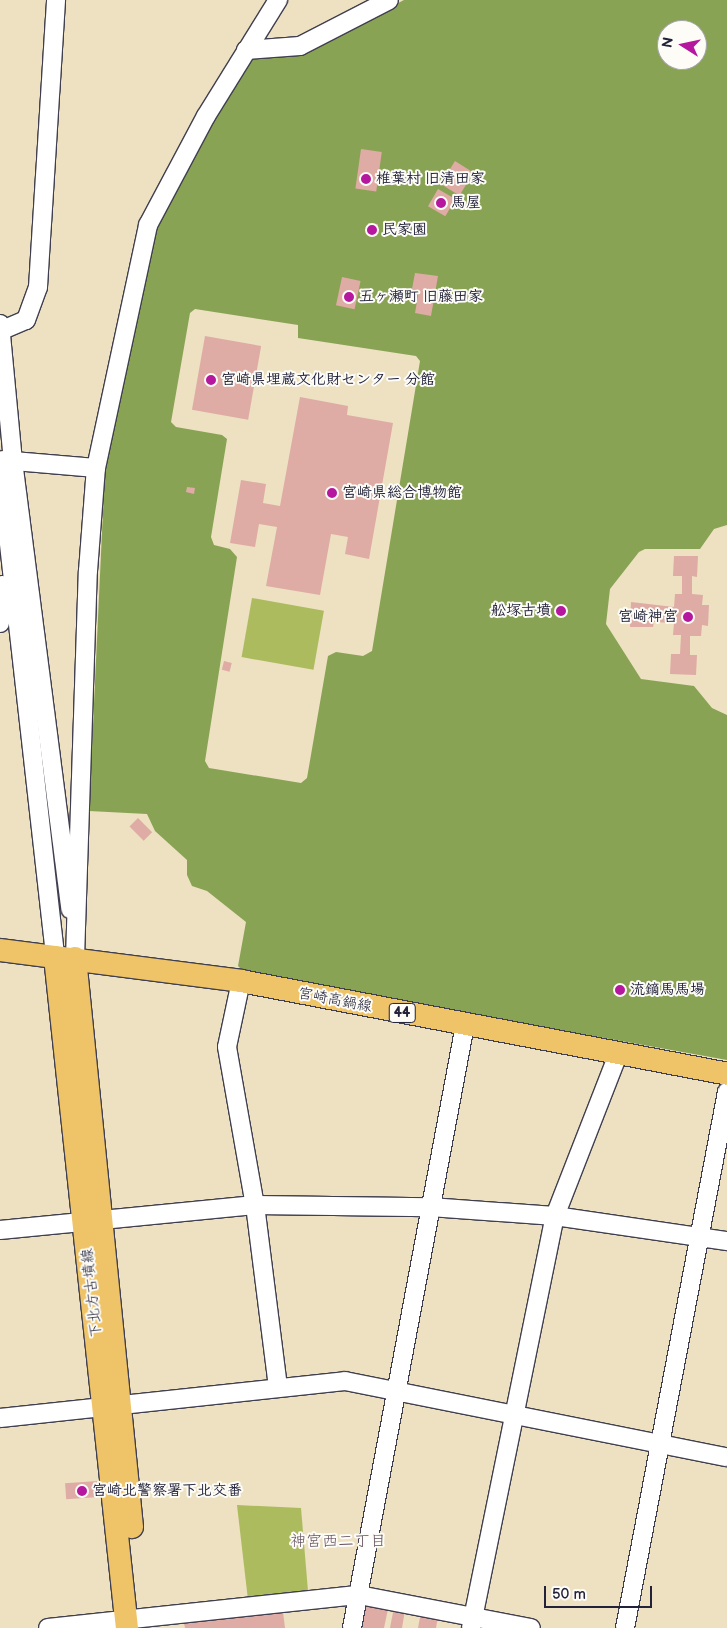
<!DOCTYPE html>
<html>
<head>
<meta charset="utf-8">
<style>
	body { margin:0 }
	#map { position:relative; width:727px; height:1628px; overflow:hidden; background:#ede1c1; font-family:"Balsamiq Sans","Klee One",sans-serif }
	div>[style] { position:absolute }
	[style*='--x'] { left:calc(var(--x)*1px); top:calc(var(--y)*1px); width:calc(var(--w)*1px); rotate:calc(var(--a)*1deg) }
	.green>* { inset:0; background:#acbb5e; transform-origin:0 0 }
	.forest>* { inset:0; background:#89a355 }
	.building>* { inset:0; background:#dfaba5; transform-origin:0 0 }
	.roads { filter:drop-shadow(1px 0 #403f4f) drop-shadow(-1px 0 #403f4f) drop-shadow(0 1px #403f4f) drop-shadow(0 -1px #403f4f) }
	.minor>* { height:18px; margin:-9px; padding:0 9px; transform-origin:9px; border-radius:9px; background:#fff }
	.major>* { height:22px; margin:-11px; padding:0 11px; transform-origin:11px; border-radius:11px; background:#efc469 }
	.dots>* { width:14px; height:14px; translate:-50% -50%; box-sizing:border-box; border:2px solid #fdfcf7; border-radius:50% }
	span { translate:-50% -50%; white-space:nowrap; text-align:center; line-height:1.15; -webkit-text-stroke:4px #fdfcf7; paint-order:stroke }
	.shield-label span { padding:1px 4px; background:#fdfcf7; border:1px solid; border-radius:4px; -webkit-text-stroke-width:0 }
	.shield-label { font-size:14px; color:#22223b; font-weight:700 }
	.poi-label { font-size:15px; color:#22223b; font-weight:700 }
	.left { translate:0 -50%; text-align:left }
	.right { translate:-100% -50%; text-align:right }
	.street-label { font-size:15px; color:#22223b }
	.neighbourhood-label { font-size:16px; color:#645260 }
	.north { position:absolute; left:657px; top:20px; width:50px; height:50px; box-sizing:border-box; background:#fdfcf7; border:1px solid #a5a5ac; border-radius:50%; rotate:280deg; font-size:14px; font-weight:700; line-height:20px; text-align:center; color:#22223b }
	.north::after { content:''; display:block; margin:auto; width:18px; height:22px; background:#b5179e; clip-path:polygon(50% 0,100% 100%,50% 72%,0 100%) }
	.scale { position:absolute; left:544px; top:1586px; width:108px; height:22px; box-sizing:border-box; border:2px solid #22223b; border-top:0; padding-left:6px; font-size:15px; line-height:18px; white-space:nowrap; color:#22223b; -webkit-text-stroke:4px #fdfcf7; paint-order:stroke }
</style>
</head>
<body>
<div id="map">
	<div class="green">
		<i style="left:252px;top:598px;width:73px;height:60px;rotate:10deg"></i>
		<i style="clip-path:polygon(237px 1505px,301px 1508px,308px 1591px,248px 1600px)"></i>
	</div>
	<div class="forest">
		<i style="clip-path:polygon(evenodd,404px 0,727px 0,727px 525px,714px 529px,700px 549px,645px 549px,639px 552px,610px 589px,606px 624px,641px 679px,694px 686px,712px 708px,727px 715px,727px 1060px,246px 974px,238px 966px,246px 922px,207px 891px,192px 886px,187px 875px,187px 860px,155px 831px,147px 814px,89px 811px,105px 468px,153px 231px,246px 64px,257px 57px,299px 55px,404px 0,667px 30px,697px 30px,697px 60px,667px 60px,667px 30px,404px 0,195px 309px,298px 325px,298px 338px,416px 356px,420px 361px,372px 651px,363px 656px,336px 652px,328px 656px,307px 778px,301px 783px,209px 768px,205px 761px,237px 557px,230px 549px,214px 545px,211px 537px,227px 439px,222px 435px,176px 427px,171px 422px,190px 313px,195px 309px)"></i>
	</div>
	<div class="building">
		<i style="left:361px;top:149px;width:21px;height:40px;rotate:8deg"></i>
		<i style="left:455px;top:161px;width:22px;height:27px;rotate:32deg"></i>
		<i style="left:438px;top:189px;width:20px;height:20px;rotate:30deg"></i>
		<i style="left:368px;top:223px;width:10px;height:12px;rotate:6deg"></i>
		<i style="clip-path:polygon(415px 273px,438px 276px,431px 316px,415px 313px,419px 290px,412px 289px)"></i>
		<i style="left:342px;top:277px;width:19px;height:29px;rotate:12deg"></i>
		<i style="left:205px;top:336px;width:57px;height:75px;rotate:10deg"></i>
		<i style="clip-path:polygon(300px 397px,348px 406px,347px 415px,393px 423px,369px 559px,345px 554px,348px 537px,331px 534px,320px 595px,266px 586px,277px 527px,259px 524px,255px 547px,230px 543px,241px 480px,266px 484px,263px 503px,280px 506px)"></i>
		<i style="clip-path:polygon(187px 487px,195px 488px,194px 494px,186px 492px)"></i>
		<i style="clip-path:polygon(674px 556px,698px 556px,697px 577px,692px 576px,692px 594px,703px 595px,702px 605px,709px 605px,708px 626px,702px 625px,701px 636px,690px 636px,690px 655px,697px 655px,696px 675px,670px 674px,671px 654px,680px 654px,681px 635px,673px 635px,674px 623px,654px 622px,653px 627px,630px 627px,631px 602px,674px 607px,675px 594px,682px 594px,682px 576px,673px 576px)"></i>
		<i style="left:224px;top:661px;width:8px;height:9px;rotate:14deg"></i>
		<i style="left:138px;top:818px;width:20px;height:12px;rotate:45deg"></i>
		<i style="left:98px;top:1481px;width:16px;height:33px;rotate:86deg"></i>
		<i style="clip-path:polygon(366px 1605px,388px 1609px,384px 1628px,362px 1628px)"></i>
		<i style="clip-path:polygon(394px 1607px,405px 1610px,402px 1628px,390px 1628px)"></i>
		<i style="clip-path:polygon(283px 1612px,285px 1628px,185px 1628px,184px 1623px)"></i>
		<i style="clip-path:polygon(421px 1612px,438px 1616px,436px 1628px,418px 1628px)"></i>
	</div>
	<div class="roads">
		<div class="minor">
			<i style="--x:246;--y:50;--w:54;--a:-4.2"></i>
			<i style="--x:300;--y:46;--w:100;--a:-27.3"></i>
			<i style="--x:0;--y:324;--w:138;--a:84.6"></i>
			<i style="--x:13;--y:461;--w:452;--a:82.7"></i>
			<i style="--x:0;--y:331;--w:28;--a:-23"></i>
			<i style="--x:26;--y:320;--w:35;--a:-70"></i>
			<i style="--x:38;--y:287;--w:288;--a:-86.4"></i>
			<i style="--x:2;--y:460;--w:94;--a:4.9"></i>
			<i style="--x:0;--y:464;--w:496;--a:83.6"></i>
			<i style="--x:0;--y:623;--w:38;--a:-87"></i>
			<i style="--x:75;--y:958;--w:387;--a:-88.1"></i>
			<i style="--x:88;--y:571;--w:103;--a:-85.6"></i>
			<i style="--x:96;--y:468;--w:249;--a:-77.9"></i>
			<i style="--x:148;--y:225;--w:123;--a:-62"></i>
			<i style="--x:206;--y:116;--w:137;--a:-58.2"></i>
			<i style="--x:241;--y:981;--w:67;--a:102"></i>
			<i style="--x:227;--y:1047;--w:160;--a:80"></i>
			<i style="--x:255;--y:1205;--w:184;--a:82.8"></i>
			<i style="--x:0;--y:1230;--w:256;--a:-5.6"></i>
			<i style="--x:255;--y:1205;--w:175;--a:0.7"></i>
			<i style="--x:430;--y:1207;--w:125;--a:4.1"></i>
			<i style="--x:555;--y:1216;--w:174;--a:8.3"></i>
			<i style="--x:0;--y:1418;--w:347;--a:-6.1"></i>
			<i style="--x:345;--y:1381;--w:389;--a:11.3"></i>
			<i style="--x:48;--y:1628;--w:313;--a:-6.1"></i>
			<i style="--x:359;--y:1595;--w:175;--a:10.9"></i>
			<i style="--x:352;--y:1628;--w:613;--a:-79.39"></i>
			<i style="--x:471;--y:1628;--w:420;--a:-78.5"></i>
			<i style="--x:555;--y:1216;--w:174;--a:-68.7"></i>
			<i style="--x:625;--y:1628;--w:546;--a:-79.23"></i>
		</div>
		<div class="major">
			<i style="--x:0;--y:950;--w:243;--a:7.3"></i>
			<i style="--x:241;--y:981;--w:495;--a:10.8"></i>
			<i style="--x:55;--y:957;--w:675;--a:83.88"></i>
			<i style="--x:75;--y:958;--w:572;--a:84.28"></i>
		</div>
	</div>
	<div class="dots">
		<i style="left:366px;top:179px;background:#b5179e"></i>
		<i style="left:441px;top:203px;background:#b5179e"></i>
		<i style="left:372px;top:230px;background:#b5179e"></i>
		<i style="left:349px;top:297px;background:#b5179e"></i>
		<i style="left:211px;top:380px;background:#b5179e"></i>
		<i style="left:332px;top:493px;background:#b5179e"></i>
		<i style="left:561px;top:611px;background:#b5179e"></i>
		<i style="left:688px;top:617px;background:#b5179e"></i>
		<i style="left:620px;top:990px;background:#b5179e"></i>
		<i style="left:82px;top:1491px;background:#b5179e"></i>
	</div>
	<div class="shield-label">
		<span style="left:402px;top:1013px">44</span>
	</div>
	<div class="poi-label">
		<span class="left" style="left:376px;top:179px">椎葉村 旧清田家</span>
		<span class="left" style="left:451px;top:203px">馬屋</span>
		<span class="left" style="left:382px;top:230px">民家園</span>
		<span class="left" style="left:359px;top:297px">五ヶ瀬町 旧藤田家</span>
		<span class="left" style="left:221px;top:380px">宮崎県埋蔵文化財センター 分館</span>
		<span class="left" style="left:342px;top:493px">宮崎県総合博物館</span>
		<span class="right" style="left:551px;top:611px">舩塚古墳</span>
		<span class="right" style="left:678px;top:617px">宮崎神宮</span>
		<span class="left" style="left:630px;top:990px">流鏑馬馬場</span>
		<span class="left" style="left:92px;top:1491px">宮崎北警察署下北交番</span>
	</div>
	<div class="street-label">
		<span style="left:335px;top:1000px;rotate:11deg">宮崎高鍋線</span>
		<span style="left:92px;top:1293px;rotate:-96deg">下北方古墳線</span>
	</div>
	<div class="neighbourhood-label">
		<span style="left:338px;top:1542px">神宮西二丁目</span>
	</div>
	<div class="north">N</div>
	<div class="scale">50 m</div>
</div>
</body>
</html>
